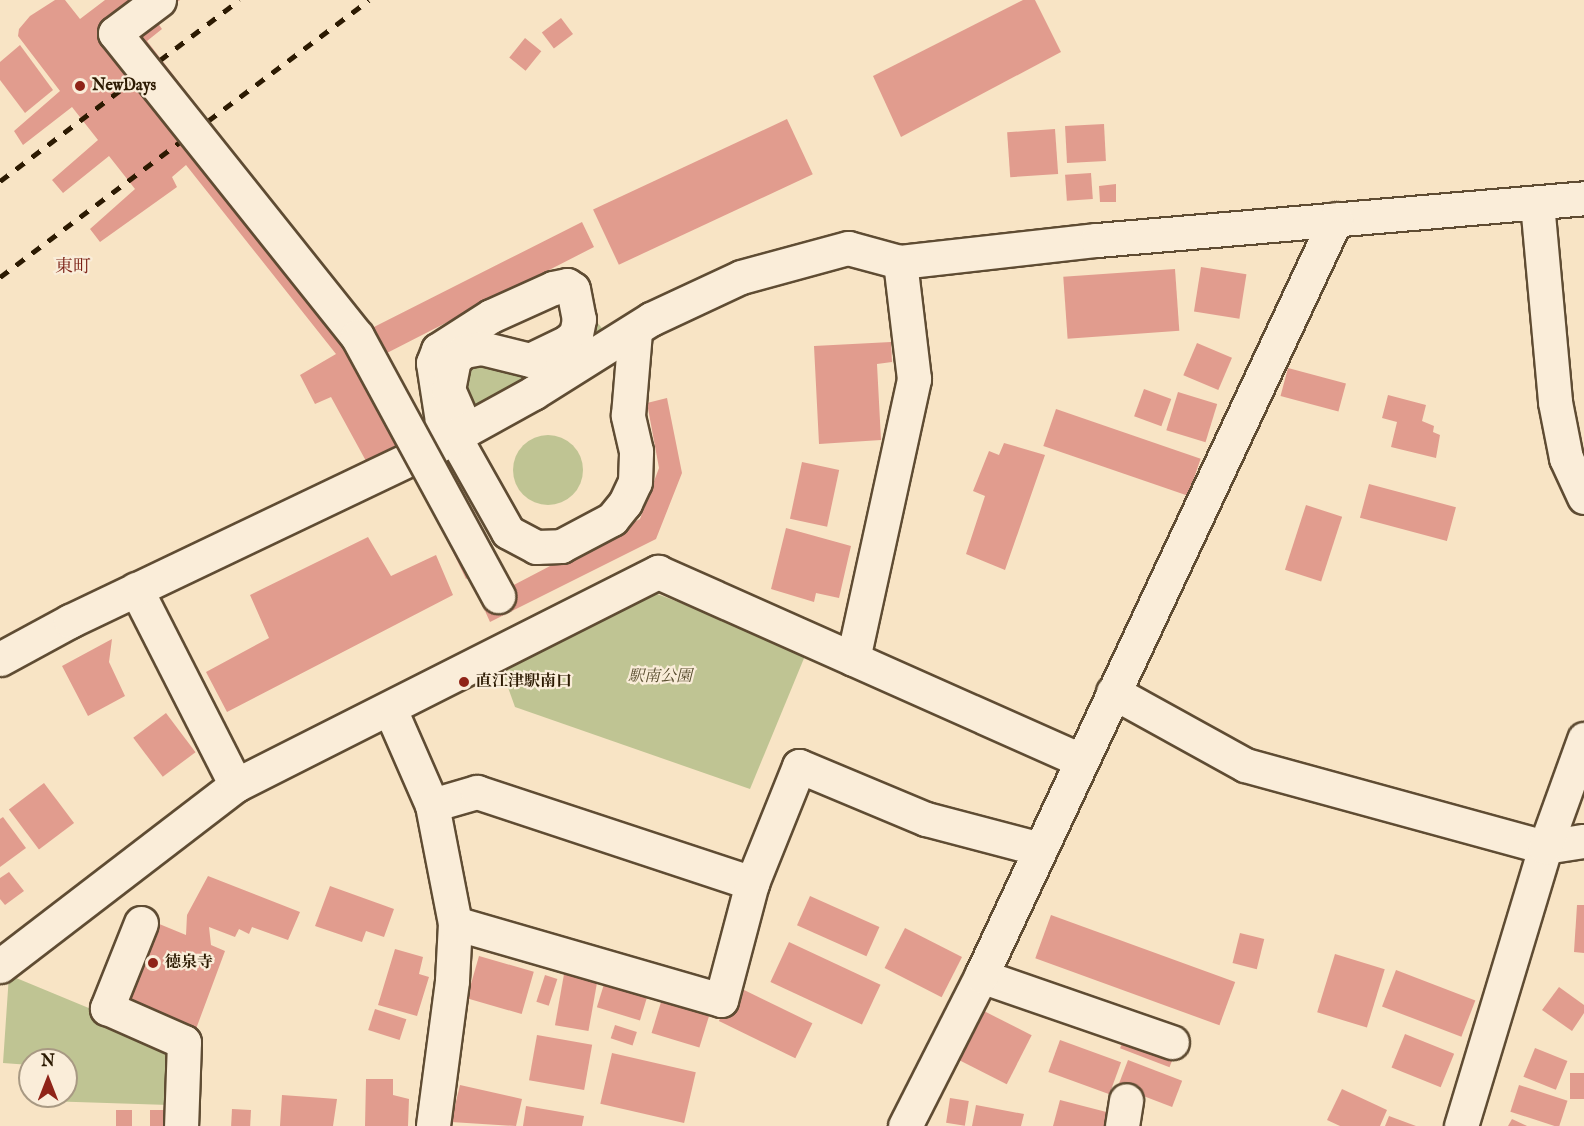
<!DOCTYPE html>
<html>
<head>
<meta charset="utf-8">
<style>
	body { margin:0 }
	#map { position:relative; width:1584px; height:1126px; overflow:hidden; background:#f8e4c5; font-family:"IM FELL English","Noto Serif JP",serif }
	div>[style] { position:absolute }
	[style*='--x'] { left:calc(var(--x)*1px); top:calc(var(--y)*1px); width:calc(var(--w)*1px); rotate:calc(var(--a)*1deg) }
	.green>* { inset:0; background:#bfc493 }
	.round { border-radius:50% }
	.building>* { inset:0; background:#e19c8e; transform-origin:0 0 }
	.roads { filter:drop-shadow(2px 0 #5f4c33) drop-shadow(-2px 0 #5f4c33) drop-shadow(0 2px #5f4c33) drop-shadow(0 -2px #5f4c33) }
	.minor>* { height:33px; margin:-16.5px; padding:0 16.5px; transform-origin:16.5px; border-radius:16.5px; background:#faedd9 }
	.rail>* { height:4.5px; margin-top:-2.25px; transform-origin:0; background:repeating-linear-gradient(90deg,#2c1a02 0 10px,transparent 0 20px) }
	.bridges { filter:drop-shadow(2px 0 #5f4c33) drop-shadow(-2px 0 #5f4c33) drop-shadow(0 2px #5f4c33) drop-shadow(0 -2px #5f4c33) }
	.minor-bridge>* { height:33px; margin:-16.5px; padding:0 16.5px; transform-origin:16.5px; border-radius:16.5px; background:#faedd9 }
	.dots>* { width:16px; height:16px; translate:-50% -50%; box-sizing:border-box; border:3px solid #faedd9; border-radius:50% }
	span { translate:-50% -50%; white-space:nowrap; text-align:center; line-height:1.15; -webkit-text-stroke:4.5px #faedd9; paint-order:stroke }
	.poi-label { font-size:16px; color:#2c1a02; font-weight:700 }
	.left { translate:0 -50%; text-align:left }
	.park-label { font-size:16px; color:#584d2e; font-style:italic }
	.neighbourhood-label { font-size:18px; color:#7a1f14 }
	.north { position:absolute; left:18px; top:1048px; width:60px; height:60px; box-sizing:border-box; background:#faedd9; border:2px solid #a89983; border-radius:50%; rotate:0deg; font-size:16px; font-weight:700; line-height:24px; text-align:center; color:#2c1a02 }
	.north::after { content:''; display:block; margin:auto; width:21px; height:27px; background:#8f2418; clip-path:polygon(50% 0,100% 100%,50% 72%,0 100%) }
</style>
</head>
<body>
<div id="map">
	<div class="green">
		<i style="clip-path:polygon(586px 309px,611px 339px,476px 407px,467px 404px,461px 369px,470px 361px,509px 364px)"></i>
		<i class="round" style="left:513px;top:435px;width:70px;height:70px"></i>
		<i style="clip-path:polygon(652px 592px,807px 651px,750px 789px,515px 707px,501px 668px)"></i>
		<i style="clip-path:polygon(9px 975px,178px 1045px,169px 1105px,45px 1101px,47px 1096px,66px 1096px,66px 1060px,30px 1060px,30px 1065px,3px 1063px)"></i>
	</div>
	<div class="building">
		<i style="clip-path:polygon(55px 0,65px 0,80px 19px,105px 0,180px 0,155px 19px,162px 29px,147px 41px,370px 329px,582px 222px,594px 247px,385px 354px,498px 560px,466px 579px,400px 443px,366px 461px,331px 397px,315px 404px,300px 375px,336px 354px,186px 165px,172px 177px,177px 187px,100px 242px,90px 229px,135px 189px,109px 156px,63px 193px,52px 180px,98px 140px,72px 107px,23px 145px,14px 131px,60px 91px,18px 36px,19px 29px,30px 16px)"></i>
		<i style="clip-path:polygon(1023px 0,1035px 0,1061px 52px,901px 137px,873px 76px)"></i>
		<i style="left:561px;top:18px;width:20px;height:24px;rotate:53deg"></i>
		<i style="left:525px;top:38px;width:21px;height:25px;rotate:39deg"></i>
		<i style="clip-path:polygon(20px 45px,53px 90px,25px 113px,0 80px,0 62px)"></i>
		<i style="left:787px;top:119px;width:61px;height:214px;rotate:65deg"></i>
		<i style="left:1104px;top:124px;width:37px;height:39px;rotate:87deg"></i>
		<i style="left:1055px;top:129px;width:45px;height:48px;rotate:86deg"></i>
		<i style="left:1091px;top:173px;width:26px;height:26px;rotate:86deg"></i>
		<i style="clip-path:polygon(1116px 184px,1116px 202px,1100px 202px,1099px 186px)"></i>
		<i style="left:1201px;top:267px;width:46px;height:45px;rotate:9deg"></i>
		<i style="left:1175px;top:269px;width:62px;height:112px;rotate:86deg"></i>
		<i style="clip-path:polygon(891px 342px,892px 362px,877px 364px,881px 440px,819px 444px,814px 346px)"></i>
		<i style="left:1197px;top:343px;width:38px;height:35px;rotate:23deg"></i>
		<i style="left:1288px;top:368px;width:60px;height:29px;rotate:15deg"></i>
		<i style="left:1144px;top:389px;width:29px;height:29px;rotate:20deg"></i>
		<i style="left:1178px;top:392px;width:41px;height:40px;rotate:17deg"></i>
		<i style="clip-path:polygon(1388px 395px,1426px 405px,1422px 421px,1434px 426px,1433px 432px,1440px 435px,1436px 458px,1391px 447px,1397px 422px,1382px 418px)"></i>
		<i style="clip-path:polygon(667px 398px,682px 473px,656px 539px,490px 622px,481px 602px,640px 519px,659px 468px,647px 403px)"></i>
		<i style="left:1056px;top:409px;width:153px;height:39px;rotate:19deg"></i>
		<i style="clip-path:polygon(1004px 443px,1045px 455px,1005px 570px,966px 554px,985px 496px,973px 491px,989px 451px,999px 455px)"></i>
		<i style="left:802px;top:462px;width:38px;height:58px;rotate:12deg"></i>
		<i style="left:1369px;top:484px;width:90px;height:35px;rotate:15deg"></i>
		<i style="left:1306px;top:505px;width:38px;height:68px;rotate:18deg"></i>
		<i style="clip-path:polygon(786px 528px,851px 546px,839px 598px,816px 593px,814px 602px,771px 589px)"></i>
		<i style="clip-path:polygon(368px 537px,391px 576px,436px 555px,453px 595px,227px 712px,206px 672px,269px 638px,250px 595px)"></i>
		<i style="clip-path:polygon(112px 639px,109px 662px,125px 696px,88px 716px,62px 666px)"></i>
		<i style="left:166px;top:713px;width:49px;height:41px;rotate:53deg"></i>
		<i style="left:44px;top:783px;width:50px;height:44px;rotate:53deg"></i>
		<i style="clip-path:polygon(3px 817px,26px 848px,0 867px,0 819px)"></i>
		<i style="clip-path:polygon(9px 872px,24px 891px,5px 905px,0 899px,0 878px)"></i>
		<i style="clip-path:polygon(208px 876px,300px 912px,288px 940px,252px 927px,249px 934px,239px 929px,235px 937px,209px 927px,211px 945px,225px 951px,193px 1037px,120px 1007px,152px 921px,186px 935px,187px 915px)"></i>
		<i style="clip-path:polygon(330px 886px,394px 909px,384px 937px,366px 931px,362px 942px,315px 926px)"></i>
		<i style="left:810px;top:896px;width:76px;height:32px;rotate:24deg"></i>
		<i style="clip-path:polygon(1577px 905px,1584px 905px,1584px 953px,1574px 952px)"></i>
		<i style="left:1051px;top:915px;width:196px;height:46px;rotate:20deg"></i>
		<i style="left:905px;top:928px;width:64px;height:45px;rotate:27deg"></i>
		<i style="left:1240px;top:933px;width:25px;height:31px;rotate:14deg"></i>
		<i style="left:789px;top:942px;width:101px;height:44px;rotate:25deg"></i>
		<i style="clip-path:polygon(395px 949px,423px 957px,419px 974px,429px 977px,417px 1016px,378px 1005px)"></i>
		<i style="left:1335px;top:954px;width:52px;height:61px;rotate:17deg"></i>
		<i style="left:479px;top:956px;width:57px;height:44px;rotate:16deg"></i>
		<i style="left:1396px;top:970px;width:85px;height:39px;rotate:21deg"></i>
		<i style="left:608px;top:971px;width:45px;height:38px;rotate:17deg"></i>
		<i style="left:564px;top:974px;width:34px;height:52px;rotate:10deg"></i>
		<i style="left:545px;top:975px;width:13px;height:28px;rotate:18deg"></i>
		<i style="left:736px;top:986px;width:85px;height:39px;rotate:26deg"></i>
		<i style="clip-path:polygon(1559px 987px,1584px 1005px,1584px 1013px,1572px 1031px,1542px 1010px)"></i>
		<i style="left:665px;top:989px;width:50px;height:46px;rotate:17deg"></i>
		<i style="left:375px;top:1009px;width:33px;height:22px;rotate:18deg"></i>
		<i style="left:980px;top:1009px;width:58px;height:55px;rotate:27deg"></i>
		<i style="left:615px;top:1025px;width:23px;height:14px;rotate:18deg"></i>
		<i style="left:1405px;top:1034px;width:53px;height:36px;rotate:22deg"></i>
		<i style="left:537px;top:1035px;width:56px;height:46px;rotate:10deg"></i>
		<i style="left:1124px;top:1038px;width:53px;height:11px;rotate:21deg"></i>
		<i style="left:1060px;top:1040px;width:65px;height:34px;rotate:20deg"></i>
		<i style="left:1535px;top:1048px;width:35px;height:31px;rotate:22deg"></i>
		<i style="left:612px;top:1053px;width:86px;height:52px;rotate:13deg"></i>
		<i style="left:1128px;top:1060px;width:58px;height:28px;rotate:21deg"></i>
		<i style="left:1570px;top:1073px;width:14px;height:26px"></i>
		<i style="clip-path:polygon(366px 1079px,393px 1079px,393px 1095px,409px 1099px,408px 1126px,365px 1126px)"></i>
		<i style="clip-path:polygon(460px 1085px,522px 1099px,516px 1126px,451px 1122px)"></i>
		<i style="left:1519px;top:1085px;width:51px;height:28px;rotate:18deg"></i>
		<i style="clip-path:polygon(1342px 1089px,1387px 1110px,1380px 1126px,1340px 1126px,1327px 1120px)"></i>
		<i style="clip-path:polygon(282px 1095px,337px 1099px,333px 1126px,280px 1126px)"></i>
		<i style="left:950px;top:1098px;width:19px;height:25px;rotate:9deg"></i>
		<i style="clip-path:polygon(1060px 1100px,1118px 1115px,1115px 1126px,1053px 1126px)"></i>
		<i style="clip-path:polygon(976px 1105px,1024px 1114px,1021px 1126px,972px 1126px)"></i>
		<i style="clip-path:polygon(526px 1106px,584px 1116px,582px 1126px,523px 1126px)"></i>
		<i style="left:232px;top:1109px;width:19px;height:17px;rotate:3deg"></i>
		<i style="left:116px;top:1110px;width:16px;height:16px"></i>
		<i style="left:150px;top:1110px;width:16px;height:16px"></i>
		<i style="clip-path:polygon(1389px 1116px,1416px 1126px,1385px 1126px)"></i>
		<i style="clip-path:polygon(1512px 1119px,1527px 1126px,1508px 1126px)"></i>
	</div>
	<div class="roads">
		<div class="minor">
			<i style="--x:1537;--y:203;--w:200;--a:84.8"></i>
			<i style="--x:1555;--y:402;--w:57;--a:78.9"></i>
			<i style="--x:1566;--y:458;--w:43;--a:65.2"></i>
			<i style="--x:454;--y:436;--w:110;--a:60.6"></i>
			<i style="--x:508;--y:532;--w:32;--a:28"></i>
			<i style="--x:536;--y:547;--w:25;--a:-2"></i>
			<i style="--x:561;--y:546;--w:58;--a:-27.9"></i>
			<i style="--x:612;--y:519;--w:21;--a:-51"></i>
			<i style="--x:625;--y:503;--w:23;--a:-65"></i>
			<i style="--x:635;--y:482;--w:31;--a:-88"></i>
			<i style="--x:636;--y:451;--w:37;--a:-103"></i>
			<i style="--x:628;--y:415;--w:83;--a:-85.2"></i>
			<i style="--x:437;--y:446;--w:25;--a:-79"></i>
			<i style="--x:442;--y:421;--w:59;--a:-98.8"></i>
			<i style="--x:433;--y:363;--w:14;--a:-69"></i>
			<i style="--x:438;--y:350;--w:63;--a:-32.7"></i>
			<i style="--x:491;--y:316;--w:68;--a:-24.3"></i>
			<i style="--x:553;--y:288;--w:14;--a:-12"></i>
			<i style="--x:567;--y:285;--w:7;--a:34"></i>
			<i style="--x:573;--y:289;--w:31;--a:79"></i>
			<i style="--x:579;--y:319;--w:15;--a:101"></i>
			<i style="--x:576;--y:334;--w:12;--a:138"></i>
			<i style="--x:567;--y:342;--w:41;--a:154.1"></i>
			<i style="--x:530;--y:360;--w:50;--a:-166.2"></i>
			<i style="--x:481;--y:348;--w:17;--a:170"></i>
			<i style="--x:464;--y:351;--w:13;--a:141"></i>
			<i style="--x:454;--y:359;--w:31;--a:101"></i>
			<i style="--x:448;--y:389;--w:45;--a:66.3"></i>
			<i style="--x:136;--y:589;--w:220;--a:63"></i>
			<i style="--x:0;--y:659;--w:80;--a:-28.5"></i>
			<i style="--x:70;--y:621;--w:407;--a:-25.5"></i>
			<i style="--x:437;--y:446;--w:110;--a:-28.9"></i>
			<i style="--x:533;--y:393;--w:139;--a:-32.1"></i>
			<i style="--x:651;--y:319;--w:99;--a:-25"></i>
			<i style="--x:741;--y:277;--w:111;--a:-15.2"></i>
			<i style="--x:848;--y:248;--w:54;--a:15.1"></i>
			<i style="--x:900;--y:262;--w:198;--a:-6.4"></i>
			<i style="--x:1097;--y:240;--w:489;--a:-4.9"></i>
			<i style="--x:853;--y:659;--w:287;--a:-77.7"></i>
			<i style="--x:914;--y:379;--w:118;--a:-96.8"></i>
			<i style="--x:1113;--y:692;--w:151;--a:28.9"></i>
			<i style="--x:1245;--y:765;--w:311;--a:15.3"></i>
			<i style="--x:1545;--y:847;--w:39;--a:-9"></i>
			<i style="--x:390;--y:709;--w:105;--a:66.4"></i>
			<i style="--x:432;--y:805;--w:120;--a:79"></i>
			<i style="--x:455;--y:923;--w:58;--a:93"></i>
			<i style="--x:452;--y:981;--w:146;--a:97.5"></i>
			<i style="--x:432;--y:805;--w:47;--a:-16.1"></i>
			<i style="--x:477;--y:792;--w:290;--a:18.3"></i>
			<i style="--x:752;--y:883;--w:121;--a:104.8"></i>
			<i style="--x:721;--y:1000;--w:277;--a:-163.9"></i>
			<i style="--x:752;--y:883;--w:126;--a:-68.1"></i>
			<i style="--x:799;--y:766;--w:138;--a:22.7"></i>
			<i style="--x:926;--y:819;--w:118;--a:14.7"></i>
			<i style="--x:141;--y:923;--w:92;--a:111.8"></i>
			<i style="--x:107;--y:1008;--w:84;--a:23.8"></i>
			<i style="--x:184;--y:1042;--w:84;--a:92"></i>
			<i style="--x:0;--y:966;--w:297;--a:-37.5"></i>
			<i style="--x:236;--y:785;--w:473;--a:-26.8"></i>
			<i style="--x:658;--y:572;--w:462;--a:24"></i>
			<i style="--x:981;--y:976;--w:202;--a:19.1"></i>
			<i style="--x:905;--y:1126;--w:168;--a:-63.1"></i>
			<i style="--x:981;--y:976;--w:836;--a:-64.88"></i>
			<i style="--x:1122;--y:1126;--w:26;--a:-81"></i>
			<i style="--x:1461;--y:1126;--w:291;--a:-73.2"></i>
			<i style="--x:1545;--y:847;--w:115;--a:-70.1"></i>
		</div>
	</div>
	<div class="rail">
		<i style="--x:0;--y:181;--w:300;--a:-37.1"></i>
		<i style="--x:0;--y:277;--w:461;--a:-36.9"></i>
	</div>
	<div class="bridges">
		<div class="minor-bridge">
			<i style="--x:159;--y:0;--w:55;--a:143.1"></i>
			<i style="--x:115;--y:33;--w:388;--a:51.4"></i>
			<i style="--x:357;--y:336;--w:296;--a:61.5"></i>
		</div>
	</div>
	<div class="dots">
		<i style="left:80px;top:86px;background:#8f2418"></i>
		<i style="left:464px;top:682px;background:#8f2418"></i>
		<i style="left:153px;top:963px;background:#8f2418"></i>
	</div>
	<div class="poi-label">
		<span class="left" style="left:92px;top:86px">NewDays</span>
		<span class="left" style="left:476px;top:682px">直江津駅南口</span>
		<span class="left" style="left:165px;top:963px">徳泉寺</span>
	</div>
	<div class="park-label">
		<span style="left:660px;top:677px">駅南公園</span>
	</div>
	<div class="neighbourhood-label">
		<span style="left:73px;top:268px">東町</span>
	</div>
	<div class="north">N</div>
</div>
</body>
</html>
